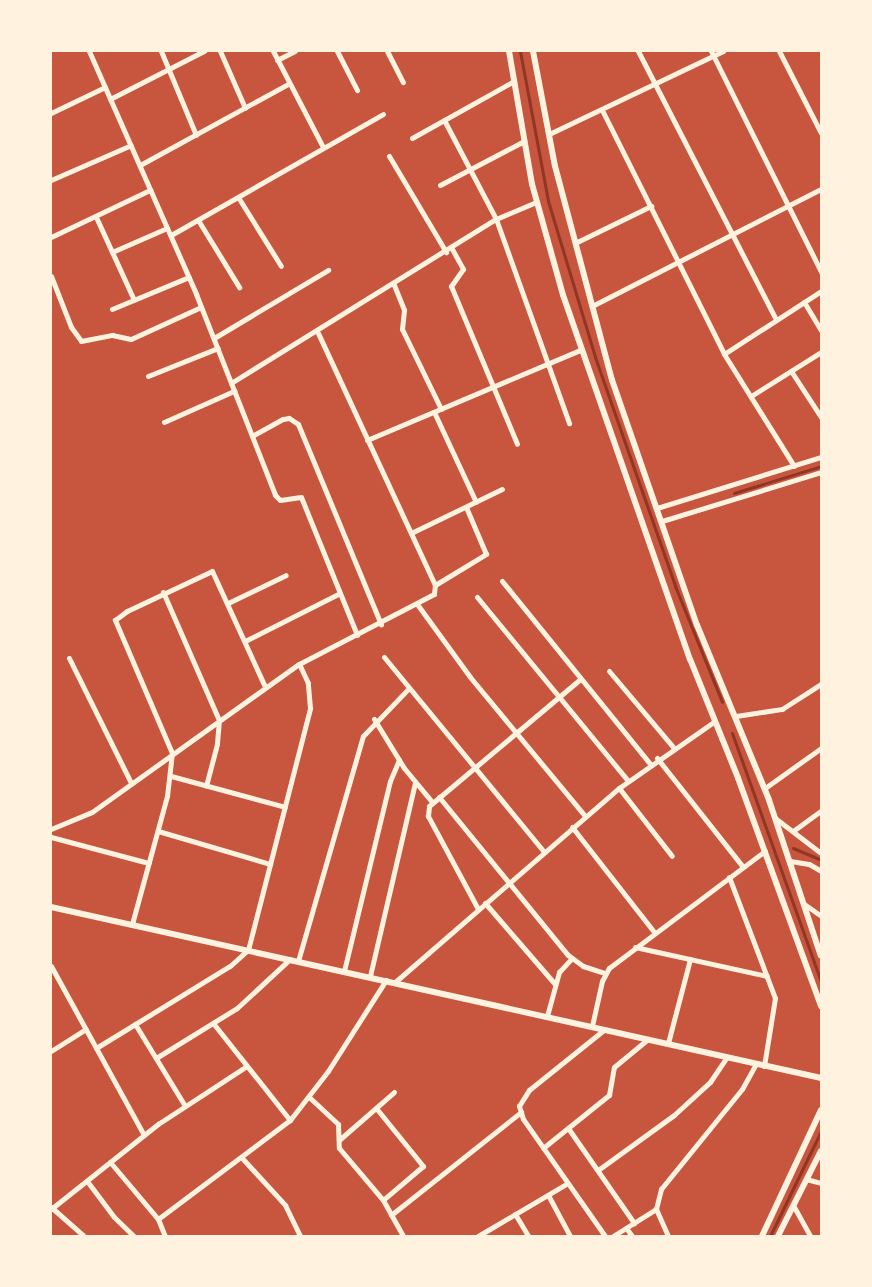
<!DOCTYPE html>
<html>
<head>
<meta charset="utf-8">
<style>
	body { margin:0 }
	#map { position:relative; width:872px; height:1287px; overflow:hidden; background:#c8553d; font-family:Raleway,sans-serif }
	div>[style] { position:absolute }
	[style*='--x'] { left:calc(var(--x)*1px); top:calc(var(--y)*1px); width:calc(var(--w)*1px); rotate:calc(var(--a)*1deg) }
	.stream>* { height:3px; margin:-1.5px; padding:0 1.5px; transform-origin:1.5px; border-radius:1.5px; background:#8f3625 }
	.minor>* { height:5px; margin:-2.5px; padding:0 2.5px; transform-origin:2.5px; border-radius:2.5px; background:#fff3e0 }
	.tertiary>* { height:6px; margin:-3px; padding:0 3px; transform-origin:3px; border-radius:3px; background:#fff3e0 }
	span { translate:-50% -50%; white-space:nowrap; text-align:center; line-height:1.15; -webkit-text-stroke:6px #fff3e0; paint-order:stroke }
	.frame { position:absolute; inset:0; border:52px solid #fff3e0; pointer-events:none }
</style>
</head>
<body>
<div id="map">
	<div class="stream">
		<i style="--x:520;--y:51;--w:153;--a:79.4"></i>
		<i style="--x:548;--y:201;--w:163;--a:73.2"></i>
		<i style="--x:595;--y:357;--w:243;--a:70.7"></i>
		<i style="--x:675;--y:586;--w:125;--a:67.9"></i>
		<i style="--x:734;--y:493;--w:91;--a:-17.2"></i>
		<i style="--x:732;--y:733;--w:264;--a:70.3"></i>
		<i style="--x:793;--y:848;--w:30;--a:23"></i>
		<i style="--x:770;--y:1236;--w:117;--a:-64.1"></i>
	</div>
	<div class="minor">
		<i style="--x:89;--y:51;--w:266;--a:66.2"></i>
		<i style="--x:196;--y:294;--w:216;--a:68.5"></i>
		<i style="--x:275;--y:495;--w:7;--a:45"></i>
		<i style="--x:280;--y:500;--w:21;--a:-8"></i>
		<i style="--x:301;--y:497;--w:149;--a:67.9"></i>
		<i style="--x:161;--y:51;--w:91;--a:67.4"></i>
		<i style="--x:220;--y:51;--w:62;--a:66.3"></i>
		<i style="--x:273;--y:51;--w:108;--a:62.5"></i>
		<i style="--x:337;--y:51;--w:44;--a:62.9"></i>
		<i style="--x:387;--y:51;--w:35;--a:63"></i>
		<i style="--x:638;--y:51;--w:300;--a:62.8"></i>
		<i style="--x:711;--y:51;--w:247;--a:63.5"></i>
		<i style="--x:779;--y:51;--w:92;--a:62.9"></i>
		<i style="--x:277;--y:60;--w:20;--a:-27"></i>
		<i style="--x:110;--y:99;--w:106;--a:-27.1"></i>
		<i style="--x:602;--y:110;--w:273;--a:63.4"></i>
		<i style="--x:724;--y:354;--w:132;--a:58"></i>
		<i style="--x:51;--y:113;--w:60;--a:-25.7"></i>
		<i style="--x:444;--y:120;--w:112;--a:62.3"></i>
		<i style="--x:496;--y:219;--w:217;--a:70.3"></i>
		<i style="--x:549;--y:134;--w:193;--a:-25.5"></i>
		<i style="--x:412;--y:138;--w:117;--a:-29.2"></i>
		<i style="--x:389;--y:156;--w:112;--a:59.3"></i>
		<i style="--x:140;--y:165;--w:169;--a:-28.7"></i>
		<i style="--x:51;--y:180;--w:87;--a:-23.6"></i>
		<i style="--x:440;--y:185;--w:95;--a:-27.6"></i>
		<i style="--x:238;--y:197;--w:81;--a:58.1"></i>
		<i style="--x:96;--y:217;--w:91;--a:65.4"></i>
		<i style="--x:198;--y:220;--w:79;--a:58.5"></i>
		<i style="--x:171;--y:235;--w:244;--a:-29.7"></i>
		<i style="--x:51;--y:237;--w:110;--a:-25.4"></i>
		<i style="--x:575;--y:243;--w:85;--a:-26"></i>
		<i style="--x:452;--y:249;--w:23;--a:61"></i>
		<i style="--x:463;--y:269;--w:21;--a:125"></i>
		<i style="--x:451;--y:286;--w:171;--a:67.3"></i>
		<i style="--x:112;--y:252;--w:60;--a:-23.6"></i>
		<i style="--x:51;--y:276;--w:55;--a:68.6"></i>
		<i style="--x:71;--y:327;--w:17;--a:54"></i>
		<i style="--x:81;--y:341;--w:32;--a:-11"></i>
		<i style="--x:112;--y:335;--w:19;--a:12"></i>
		<i style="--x:131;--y:339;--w:77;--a:-24.6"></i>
		<i style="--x:394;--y:285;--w:27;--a:68"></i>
		<i style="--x:404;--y:310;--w:19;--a:96"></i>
		<i style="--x:402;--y:329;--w:89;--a:64"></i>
		<i style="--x:804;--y:302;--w:33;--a:59"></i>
		<i style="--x:592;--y:306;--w:257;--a:-27.1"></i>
		<i style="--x:112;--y:309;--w:83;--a:-22.6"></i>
		<i style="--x:214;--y:338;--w:133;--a:-30.8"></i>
		<i style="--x:724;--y:354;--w:116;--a:-33"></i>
		<i style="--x:791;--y:371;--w:55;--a:56.9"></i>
		<i style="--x:148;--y:376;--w:75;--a:-21.8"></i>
		<i style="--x:231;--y:383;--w:312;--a:-31.8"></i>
		<i style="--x:496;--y:219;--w:43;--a:-23"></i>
		<i style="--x:751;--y:396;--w:83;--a:-32.2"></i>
		<i style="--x:434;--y:412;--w:99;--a:65"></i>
		<i style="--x:164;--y:422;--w:77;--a:-23.9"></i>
		<i style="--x:252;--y:436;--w:35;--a:-29"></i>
		<i style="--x:283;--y:419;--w:6;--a:-9"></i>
		<i style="--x:289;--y:418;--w:11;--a:34"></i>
		<i style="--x:298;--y:424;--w:217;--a:67.5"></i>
		<i style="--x:367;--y:440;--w:233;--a:-22.9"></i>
		<i style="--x:657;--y:508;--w:172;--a:-17.3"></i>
		<i style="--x:662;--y:521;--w:166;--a:-17.1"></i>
		<i style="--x:411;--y:533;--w:101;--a:-25.8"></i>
		<i style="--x:502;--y:581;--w:235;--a:51"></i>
		<i style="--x:435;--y:585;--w:60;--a:-31.3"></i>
		<i style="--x:486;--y:554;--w:51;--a:-113.1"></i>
		<i style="--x:163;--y:592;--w:140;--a:66.4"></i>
		<i style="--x:219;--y:720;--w:24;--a:95"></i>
		<i style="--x:217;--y:744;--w:43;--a:104.7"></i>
		<i style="--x:477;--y:597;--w:238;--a:50.6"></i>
		<i style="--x:228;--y:603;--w:64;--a:-25.8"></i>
		<i style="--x:417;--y:604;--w:90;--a:54"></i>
		<i style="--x:470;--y:677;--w:180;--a:50.4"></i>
		<i style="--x:245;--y:641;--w:106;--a:-26.8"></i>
		<i style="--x:384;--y:657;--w:252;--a:50.6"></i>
		<i style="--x:69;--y:658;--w:140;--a:63.6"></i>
		<i style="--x:609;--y:671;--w:99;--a:49.9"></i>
		<i style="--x:736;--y:716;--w:47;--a:-8.7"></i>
		<i style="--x:782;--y:709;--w:46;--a:-32.7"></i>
		<i style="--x:374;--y:719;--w:57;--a:58.5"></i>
		<i style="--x:404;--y:768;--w:44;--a:50.5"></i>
		<i style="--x:657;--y:758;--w:139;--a:51.7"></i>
		<i style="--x:171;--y:776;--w:118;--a:15.2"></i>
		<i style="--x:619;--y:788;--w:86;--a:52.1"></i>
		<i style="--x:765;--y:788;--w:69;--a:-35.5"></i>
		<i style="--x:439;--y:797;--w:204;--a:50.8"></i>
		<i style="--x:568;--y:955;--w:19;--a:36"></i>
		<i style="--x:583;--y:966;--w:23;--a:18"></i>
		<i style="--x:775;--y:818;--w:58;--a:37.3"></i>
		<i style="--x:572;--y:827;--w:133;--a:52"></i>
		<i style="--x:51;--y:829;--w:44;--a:-22.5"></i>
		<i style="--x:92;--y:812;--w:254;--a:-35.6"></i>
		<i style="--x:299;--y:664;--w:152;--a:-27.4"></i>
		<i style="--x:434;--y:594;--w:9;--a:-84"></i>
		<i style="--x:435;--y:585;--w:278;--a:-114.9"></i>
		<i style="--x:158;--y:831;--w:117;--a:16.4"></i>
		<i style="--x:793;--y:831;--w:34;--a:-36"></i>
		<i style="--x:51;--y:837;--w:101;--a:14.9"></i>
		<i style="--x:790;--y:861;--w:19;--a:9"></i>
		<i style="--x:809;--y:864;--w:14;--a:30"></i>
		<i style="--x:729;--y:877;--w:129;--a:69.2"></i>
		<i style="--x:775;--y:998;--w:69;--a:99.2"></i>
		<i style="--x:485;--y:903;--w:107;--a:49.2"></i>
		<i style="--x:804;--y:904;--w:21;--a:35"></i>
		<i style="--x:478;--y:909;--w:106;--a:-118.3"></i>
		<i style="--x:428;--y:816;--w:10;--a:-84"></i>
		<i style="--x:429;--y:806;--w:196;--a:-40"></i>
		<i style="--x:132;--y:924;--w:133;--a:-74.7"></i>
		<i style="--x:167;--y:796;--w:43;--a:-83.4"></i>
		<i style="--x:172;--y:753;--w:145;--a:-113.2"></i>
		<i style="--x:115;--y:620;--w:15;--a:-37"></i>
		<i style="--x:127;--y:611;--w:94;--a:-25.2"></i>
		<i style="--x:212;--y:571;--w:128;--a:65.4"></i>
		<i style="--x:635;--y:947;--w:135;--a:12.4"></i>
		<i style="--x:298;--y:961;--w:234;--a:-73.9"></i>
		<i style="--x:363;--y:736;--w:66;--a:-46.2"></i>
		<i style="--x:51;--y:966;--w:193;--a:61.2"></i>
		<i style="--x:344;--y:971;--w:195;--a:-76.4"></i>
		<i style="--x:390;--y:781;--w:23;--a:-67"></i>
		<i style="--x:370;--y:976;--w:199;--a:-76.9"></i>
		<i style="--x:395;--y:982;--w:296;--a:-40.9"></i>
		<i style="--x:619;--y:788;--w:117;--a:-34.9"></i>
		<i style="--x:547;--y:1016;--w:46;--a:-74.7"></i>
		<i style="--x:559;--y:972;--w:19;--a:-47"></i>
		<i style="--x:213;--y:1023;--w:124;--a:51.6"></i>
		<i style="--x:135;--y:1024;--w:96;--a:58.6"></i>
		<i style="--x:592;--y:1026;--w:46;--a:-77.5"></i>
		<i style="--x:602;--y:981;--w:15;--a:-62"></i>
		<i style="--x:609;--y:968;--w:195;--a:-36.9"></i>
		<i style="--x:668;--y:1043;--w:87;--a:-75.3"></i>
		<i style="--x:96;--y:1048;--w:157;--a:-31.5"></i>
		<i style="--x:230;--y:966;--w:24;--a:-42"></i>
		<i style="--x:248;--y:950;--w:250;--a:-75.6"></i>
		<i style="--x:310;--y:708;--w:25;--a:-95"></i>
		<i style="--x:308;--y:683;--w:21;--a:-115"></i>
		<i style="--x:51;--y:1051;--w:41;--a:-32.2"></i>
		<i style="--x:156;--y:1058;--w:95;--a:-31.7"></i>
		<i style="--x:237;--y:1008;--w:72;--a:-42.8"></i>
		<i style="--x:309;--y:1097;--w:40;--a:43"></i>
		<i style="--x:338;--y:1124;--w:24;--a:88"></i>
		<i style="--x:339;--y:1148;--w:68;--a:49.8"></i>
		<i style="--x:383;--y:1200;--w:41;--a:60.9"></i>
		<i style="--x:376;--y:1108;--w:75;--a:51"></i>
		<i style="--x:423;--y:1166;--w:52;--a:139.6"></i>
		<i style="--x:568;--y:1128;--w:116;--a:55.2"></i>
		<i style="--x:339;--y:1140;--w:73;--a:-41.1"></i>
		<i style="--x:543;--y:1148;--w:85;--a:-38.8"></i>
		<i style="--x:609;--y:1095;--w:28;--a:-80"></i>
		<i style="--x:614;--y:1067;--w:44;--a:-39.5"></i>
		<i style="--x:242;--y:1158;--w:64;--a:47.5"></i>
		<i style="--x:285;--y:1205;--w:34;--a:64"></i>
		<i style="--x:110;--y:1162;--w:75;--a:49.9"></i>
		<i style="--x:158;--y:1219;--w:18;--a:68"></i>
		<i style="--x:598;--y:1170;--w:94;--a:-35.9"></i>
		<i style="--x:674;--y:1115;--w:49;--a:-42.5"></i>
		<i style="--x:710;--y:1082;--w:30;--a:-56"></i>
		<i style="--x:806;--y:1179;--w:16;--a:15"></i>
		<i style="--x:87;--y:1181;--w:45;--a:53.1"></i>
		<i style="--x:114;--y:1217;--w:28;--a:44"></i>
		<i style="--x:548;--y:1195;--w:47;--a:61.8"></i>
		<i style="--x:793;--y:1205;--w:35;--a:61"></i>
		<i style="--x:51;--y:1207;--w:44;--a:41.3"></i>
		<i style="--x:51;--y:1209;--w:137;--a:-38.5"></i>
		<i style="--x:158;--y:1124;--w:104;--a:-33.2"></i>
		<i style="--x:515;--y:1214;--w:26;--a:59"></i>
		<i style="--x:391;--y:1215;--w:166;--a:-38.4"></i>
		<i style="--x:158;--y:1219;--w:165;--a:-36.9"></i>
		<i style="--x:290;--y:1120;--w:62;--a:-52.2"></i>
		<i style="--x:328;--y:1071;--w:108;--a:-57.5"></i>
		<i style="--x:626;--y:1228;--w:10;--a:53"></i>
		<i style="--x:478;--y:1236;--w:104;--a:-30.5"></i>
		<i style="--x:605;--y:1236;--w:143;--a:-125"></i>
		<i style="--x:523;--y:1119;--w:14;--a:-107"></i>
		<i style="--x:519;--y:1106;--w:19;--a:-58"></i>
		<i style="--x:529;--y:1090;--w:97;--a:-38.8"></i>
		<i style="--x:613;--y:1236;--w:51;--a:-32.1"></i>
		<i style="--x:668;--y:1236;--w:30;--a:-114"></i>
		<i style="--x:656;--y:1209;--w:21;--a:-76"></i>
		<i style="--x:661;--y:1189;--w:129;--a:-51"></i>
		<i style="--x:742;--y:1089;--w:29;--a:-61"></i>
	</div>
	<div class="tertiary">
		<i style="--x:509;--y:51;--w:135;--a:80.2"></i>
		<i style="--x:532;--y:184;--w:115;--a:74.4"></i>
		<i style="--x:563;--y:295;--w:386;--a:70.8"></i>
		<i style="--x:690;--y:659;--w:128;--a:68"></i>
		<i style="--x:738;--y:778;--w:243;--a:70"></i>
		<i style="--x:533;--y:51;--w:117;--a:79.2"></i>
		<i style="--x:555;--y:166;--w:221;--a:75.1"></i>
		<i style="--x:612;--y:380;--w:259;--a:70.9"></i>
		<i style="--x:697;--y:625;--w:189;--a:67.6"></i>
		<i style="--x:769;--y:800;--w:164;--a:71.6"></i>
		<i style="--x:51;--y:907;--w:789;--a:12.52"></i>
		<i style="--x:762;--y:1236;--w:139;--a:-64.9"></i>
		<i style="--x:778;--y:1236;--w:95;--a:-63.2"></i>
	</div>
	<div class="frame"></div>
</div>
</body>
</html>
